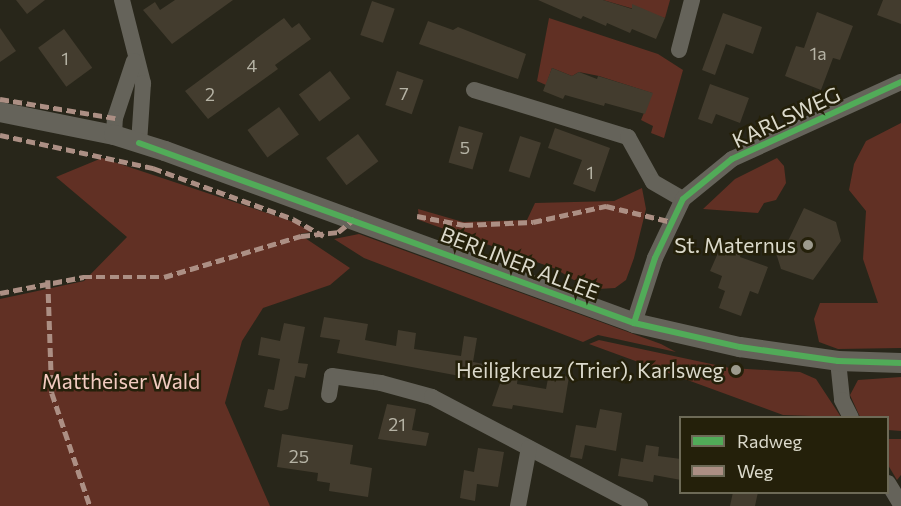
<!DOCTYPE html>
<html>
<head>
<meta charset="utf-8">
<style>
	body { margin:0 }
	#map { position:relative; width:901px; height:506px; overflow:hidden; background:#28261a; font-family:Commissioner,sans-serif }
	div>[style] { position:absolute }
	[style*='--x'] { left:calc(var(--x)*1px); top:calc(var(--y)*1px); width:calc(var(--w)*1px); rotate:calc(var(--a)*1deg) }
	.green>* { inset:0; background:#613024 }
	.building>* { inset:0; background:#433c2e; transform-origin:0 0 }
	.minor>* { height:16px; margin:-8px; padding:0 8px; transform-origin:8px; border-radius:8px; background:#65635a }
	.tertiary>* { height:20px; margin:-10px; padding:0 10px; transform-origin:10px; border-radius:10px; background:#65635a }
	.quiet>* { height:4.5px; margin-top:-2.25px; transform-origin:0; background:repeating-linear-gradient(90deg,#ac8f84 0 9px,transparent 0 13.5px) }
	.cycleway>* { height:6px; margin:-3px; padding:0 3px; transform-origin:3px; border-radius:3px; background:#51ab58 }
	.dots>* { width:16px; height:16px; translate:-50% -50%; box-sizing:border-box; border:3px solid #24200a; border-radius:50% }
	span { translate:-50% -50%; white-space:nowrap; text-align:center; line-height:1.15; -webkit-text-stroke:5px #24200a; paint-order:stroke }
	.number-label { font-size:18px; color:#b5b2a4 }
	.number-label span { -webkit-text-stroke-width:0 }
	.street-label { font-size:21px; color:#dbd9cb }
	.poi-label { font-size:21px; color:#dbd9cb }
	.right { translate:-100% -50%; text-align:right }
	.park-label { font-size:21px; color:#f3cbc0 }
	.legend { position:absolute; left:679px; top:416px; width:210px; height:78px; box-sizing:border-box; background:#24200a; border:2px solid #6d6a57; margin:0; padding:8px 10px; list-style:none; font-size:18px; color:#dbd9cb }
	.legend li { display:flex; align-items:center; gap:12px; height:30px }
	.legend b { width:30px; border:2px solid #6d6a57 }
</style>
</head>
<body>
<div id="map">
	<div class="green">
		<i style="clip-path:polygon(603px 0,670px 0,665px 18px)"></i>
		<i style="clip-path:polygon(549px 18px,658px 54px,683px 70px,664px 138px,651px 133px,653px 126px,641px 120px,652px 93px,599px 76px,579px 72px,572px 76px,552px 68px,546px 85px,537px 81px)"></i>
		<i style="clip-path:polygon(901px 123px,901px 348px,838px 349px,819px 342px,814px 319px,820px 303px,878px 303px,863px 259px,866px 211px,849px 190px,854px 164px,866px 141px)"></i>
		<i style="clip-path:polygon(102px 158px,294px 222px,311px 232px,299px 234px,350px 268px,330px 285px,263px 308px,242px 341px,225px 403px,270px 506px,0 506px,0 299px,84px 281px,127px 237px,56px 177px)"></i>
		<i style="clip-path:polygon(777px 158px,784px 166px,786px 183px,776px 200px,764px 203px,758px 213px,703px 209px,735px 179px)"></i>
		<i style="clip-path:polygon(642px 188px,646px 209px,634px 258px,626px 280px,615px 288px,598px 289px,577px 282px,556px 269px,419px 220px,418px 209px,463px 222px,527px 220px,535px 203px,614px 201px)"></i>
		<i style="clip-path:polygon(359px 234px,661px 344px,676px 352px,598px 335px,583px 342px,364px 258px,334px 239px)"></i>
		<i style="clip-path:polygon(599px 340px,730px 368px,800px 372px,816px 379px,841px 417px,783px 415px,589px 344px)"></i>
		<i style="clip-path:polygon(901px 377px,901px 431px,888px 430px,888px 418px,860px 417px,850px 395px,858px 380px)"></i>
		<i style="clip-path:polygon(888px 439px,901px 439px,901px 475px,897px 480px,888px 465px)"></i>
	</div>
	<div class="building">
		<i style="clip-path:polygon(16px 0,45px 0,27px 14px)"></i>
		<i style="clip-path:polygon(175px 0,233px 0,172px 44px,143px 10px,155px 2px,160px 10px)"></i>
		<i style="clip-path:polygon(538px 0,603px 0,632px 9px,632px 4px,665px 18px,656px 39px,632px 29px,630px 33px,607px 23px,606px 26px,583px 16px,581px 19px)"></i>
		<i style="clip-path:polygon(883px 0,901px 0,901px 24px,877px 15px)"></i>
		<i style="left:372px;top:1px;width:24px;height:36px;rotate:19deg"></i>
		<i style="clip-path:polygon(817px 12px,853px 26px,840px 60px,833px 58px,821px 90px,785px 76px,796px 46px,804px 48px)"></i>
		<i style="clip-path:polygon(723px 13px,762px 27px,753px 54px,726px 44px,715px 75px,702px 70px)"></i>
		<i style="clip-path:polygon(284px 18px,292px 28px,299px 23px,311px 39px,275px 65px,278px 69px,208px 119px,185px 91px)"></i>
		<i style="clip-path:polygon(428px 21px,453px 30px,458px 27px,526px 54px,518px 79px,419px 44px)"></i>
		<i style="clip-path:polygon(0 28px,16px 51px,0 62px)"></i>
		<i style="left:64px;top:29px;width:48px;height:32px;rotate:54deg"></i>
		<i style="clip-path:polygon(552px 68px,572px 76px,579px 72px,597px 79px,598px 76px,653px 93px,645px 114px,605px 103px,604px 106px,565px 95px,563px 99px,543px 91px)"></i>
		<i style="left:330px;top:71px;width:34px;height:39px;rotate:53deg"></i>
		<i style="left:397px;top:71px;width:28px;height:36px;rotate:19deg"></i>
		<i style="clip-path:polygon(710px 84px,749px 98px,740px 123px,716px 114px,712px 124px,698px 119px)"></i>
		<i style="left:279px;top:107px;width:34px;height:39px;rotate:54deg"></i>
		<i style="left:459px;top:126px;width:25px;height:38px;rotate:16deg"></i>
		<i style="clip-path:polygon(555px 128px,610px 148px,595px 192px,573px 184px,582px 160px,548px 148px)"></i>
		<i style="left:358px;top:134px;width:34px;height:40px;rotate:53deg"></i>
		<i style="left:520px;top:136px;width:22px;height:37px;rotate:18deg"></i>
		<i style="clip-path:polygon(804px 208px,836px 222px,841px 241px,813px 280px,781px 269px,776px 253px,780px 243px,788px 241px)"></i>
		<i style="clip-path:polygon(722px 244px,742px 251px,740px 257px,768px 267px,758px 294px,750px 291px,741px 316px,719px 308px,725px 291px,718px 288px,722px 276px,710px 271px)"></i>
		<i style="clip-path:polygon(324px 317px,368px 324px,365px 340px,396px 346px,398px 330px,416px 333px,414px 349px,461px 356px,464px 336px,477px 338px,473px 362px,484px 364px,481px 380px,337px 353px,340px 340px,320px 337px)"></i>
		<i style="clip-path:polygon(284px 323px,305px 327px,298px 363px,308px 364px,305px 378px,295px 376px,288px 409px,281px 411px,264px 407px,268px 389px,274px 390px,280px 359px,258px 355px,261px 337px,280px 341px)"></i>
		<i style="clip-path:polygon(504px 372px,518px 375px,517px 384px,546px 389px,549px 373px,569px 377px,563px 413px,513px 405px,512px 409px,492px 406px)"></i>
		<i style="clip-path:polygon(387px 404px,416px 409px,412px 430px,429px 433px,426px 446px,378px 439px)"></i>
		<i style="clip-path:polygon(600px 409px,622px 413px,616px 451px,585px 445px,582px 459px,570px 457px,576px 425px,596px 428px)"></i>
		<i style="clip-path:polygon(282px 434px,353px 445px,350px 464px,372px 468px,368px 497px,329px 491px,330px 483px,317px 481px,318px 473px,277px 467px)"></i>
		<i style="clip-path:polygon(646px 445px,659px 447px,658px 456px,681px 459px,681px 480px,654px 475px,653px 482px,618px 476px,621px 458px,643px 462px)"></i>
		<i style="clip-path:polygon(478px 448px,504px 452px,498px 487px,477px 484px,475px 501px,460px 498px,464px 470px,474px 472px)"></i>
		<i style="clip-path:polygon(733px 492px,758px 492px,755px 506px,730px 506px)"></i>
	</div>
	<div class="minor">
		<i style="--x:122;--y:0;--w:86;--a:75.8"></i>
		<i style="--x:143;--y:83;--w:60;--a:93.8"></i>
		<i style="--x:679;--y:50;--w:52;--a:-75.4"></i>
		<i style="--x:474;--y:90;--w:161;--a:17"></i>
		<i style="--x:628;--y:137;--w:51;--a:60.9"></i>
		<i style="--x:653;--y:182;--w:34;--a:30"></i>
		<i style="--x:114;--y:135;--w:17;--a:-87"></i>
		<i style="--x:115;--y:118;--w:60;--a:-71.6"></i>
		<i style="--x:634;--y:323;--w:68;--a:-72.1"></i>
		<i style="--x:655;--y:258;--w:65;--a:-64.6"></i>
		<i style="--x:683;--y:199;--w:63;--a:-39.2"></i>
		<i style="--x:732;--y:159;--w:186;--a:-24.5"></i>
		<i style="--x:838;--y:361;--w:39;--a:84"></i>
		<i style="--x:842;--y:400;--w:20;--a:63"></i>
		<i style="--x:329;--y:395;--w:19;--a:-81"></i>
		<i style="--x:332;--y:376;--w:49;--a:8.1"></i>
		<i style="--x:381;--y:383;--w:53;--a:15.4"></i>
		<i style="--x:432;--y:397;--w:235;--a:27.7"></i>
		<i style="--x:888;--y:483;--w:26;--a:59"></i>
		<i style="--x:518;--y:506;--w:59;--a:-79.3"></i>
	</div>
	<div class="tertiary">
		<i style="--x:0;--y:112;--w:116;--a:11.4"></i>
		<i style="--x:114;--y:135;--w:53;--a:17.4"></i>
		<i style="--x:165;--y:151;--w:500;--a:20.1"></i>
		<i style="--x:634;--y:323;--w:109;--a:12.8"></i>
		<i style="--x:740;--y:347;--w:99;--a:8.1"></i>
		<i style="--x:838;--y:361;--w:63;--a:1.8"></i>
	</div>
	<div class="quiet">
		<i style="--x:0;--y:99;--w:117;--a:9.4"></i>
		<i style="--x:0;--y:135;--w:157;--a:12.2"></i>
		<i style="--x:153;--y:168;--w:149;--a:20"></i>
		<i style="--x:293;--y:219;--w:35;--a:29"></i>
		<i style="--x:417;--y:216;--w:48;--a:10.8"></i>
		<i style="--x:464;--y:225;--w:69;--a:-2.5"></i>
		<i style="--x:533;--y:222;--w:75;--a:-12.4"></i>
		<i style="--x:606;--y:206;--w:68;--a:13.6"></i>
		<i style="--x:48;--y:280;--w:113;--a:88"></i>
		<i style="--x:52;--y:393;--w:119;--a:71.4"></i>
		<i style="--x:0;--y:293;--w:85;--a:-10.9"></i>
		<i style="--x:83;--y:277;--w:81;--a:0"></i>
		<i style="--x:164;--y:277;--w:143;--a:-16.7"></i>
		<i style="--x:301;--y:236;--w:37;--a:-6"></i>
		<i style="--x:338;--y:232;--w:21;--a:-39"></i>
	</div>
	<div class="cycleway">
		<i style="--x:139;--y:143;--w:527;--a:19.98"></i>
		<i style="--x:634;--y:323;--w:109;--a:12.8"></i>
		<i style="--x:740;--y:347;--w:99;--a:8.1"></i>
		<i style="--x:838;--y:361;--w:63;--a:1.8"></i>
		<i style="--x:634;--y:323;--w:68;--a:-72.1"></i>
		<i style="--x:655;--y:258;--w:65;--a:-64.6"></i>
		<i style="--x:683;--y:199;--w:63;--a:-39.2"></i>
		<i style="--x:732;--y:159;--w:186;--a:-24.5"></i>
	</div>
	<div class="dots">
		<i style="left:808px;top:245px;background:#9c9a8d"></i>
		<i style="left:736px;top:370px;background:#9c9a8d"></i>
	</div>
	<div class="number-label">
		<span style="left:818px;top:53px">1a</span>
		<span style="left:65px;top:58px">1</span>
		<span style="left:252px;top:65px">4</span>
		<span style="left:404px;top:93px">7</span>
		<span style="left:210px;top:94px">2</span>
		<span style="left:465px;top:147px">5</span>
		<span style="left:590px;top:172px">1</span>
		<span style="left:397px;top:424px">21</span>
		<span style="left:299px;top:456px">25</span>
	</div>
	<div class="street-label">
		<span style="left:786px;top:117px;rotate:-25deg">KARLSWEG</span>
		<span style="left:520px;top:263px;rotate:21deg">BERLINER ALLEE</span>
	</div>
	<div class="poi-label">
		<span class="right" style="left:796px;top:245px">St. Maternus</span>
		<span class="right" style="left:724px;top:370px">Heiligkreuz (Trier), Karlsweg</span>
	</div>
	<div class="park-label">
		<span style="left:121px;top:381px">Mattheiser Wald</span>
	</div>
	<ul class="legend">
	<li><b style="height:8px;background:#51ab58"></b>Radweg</li>
	<li><b style="height:8px;background:#ac8f84"></b>Weg</li>
	</ul>
</div>
</body>
</html>
